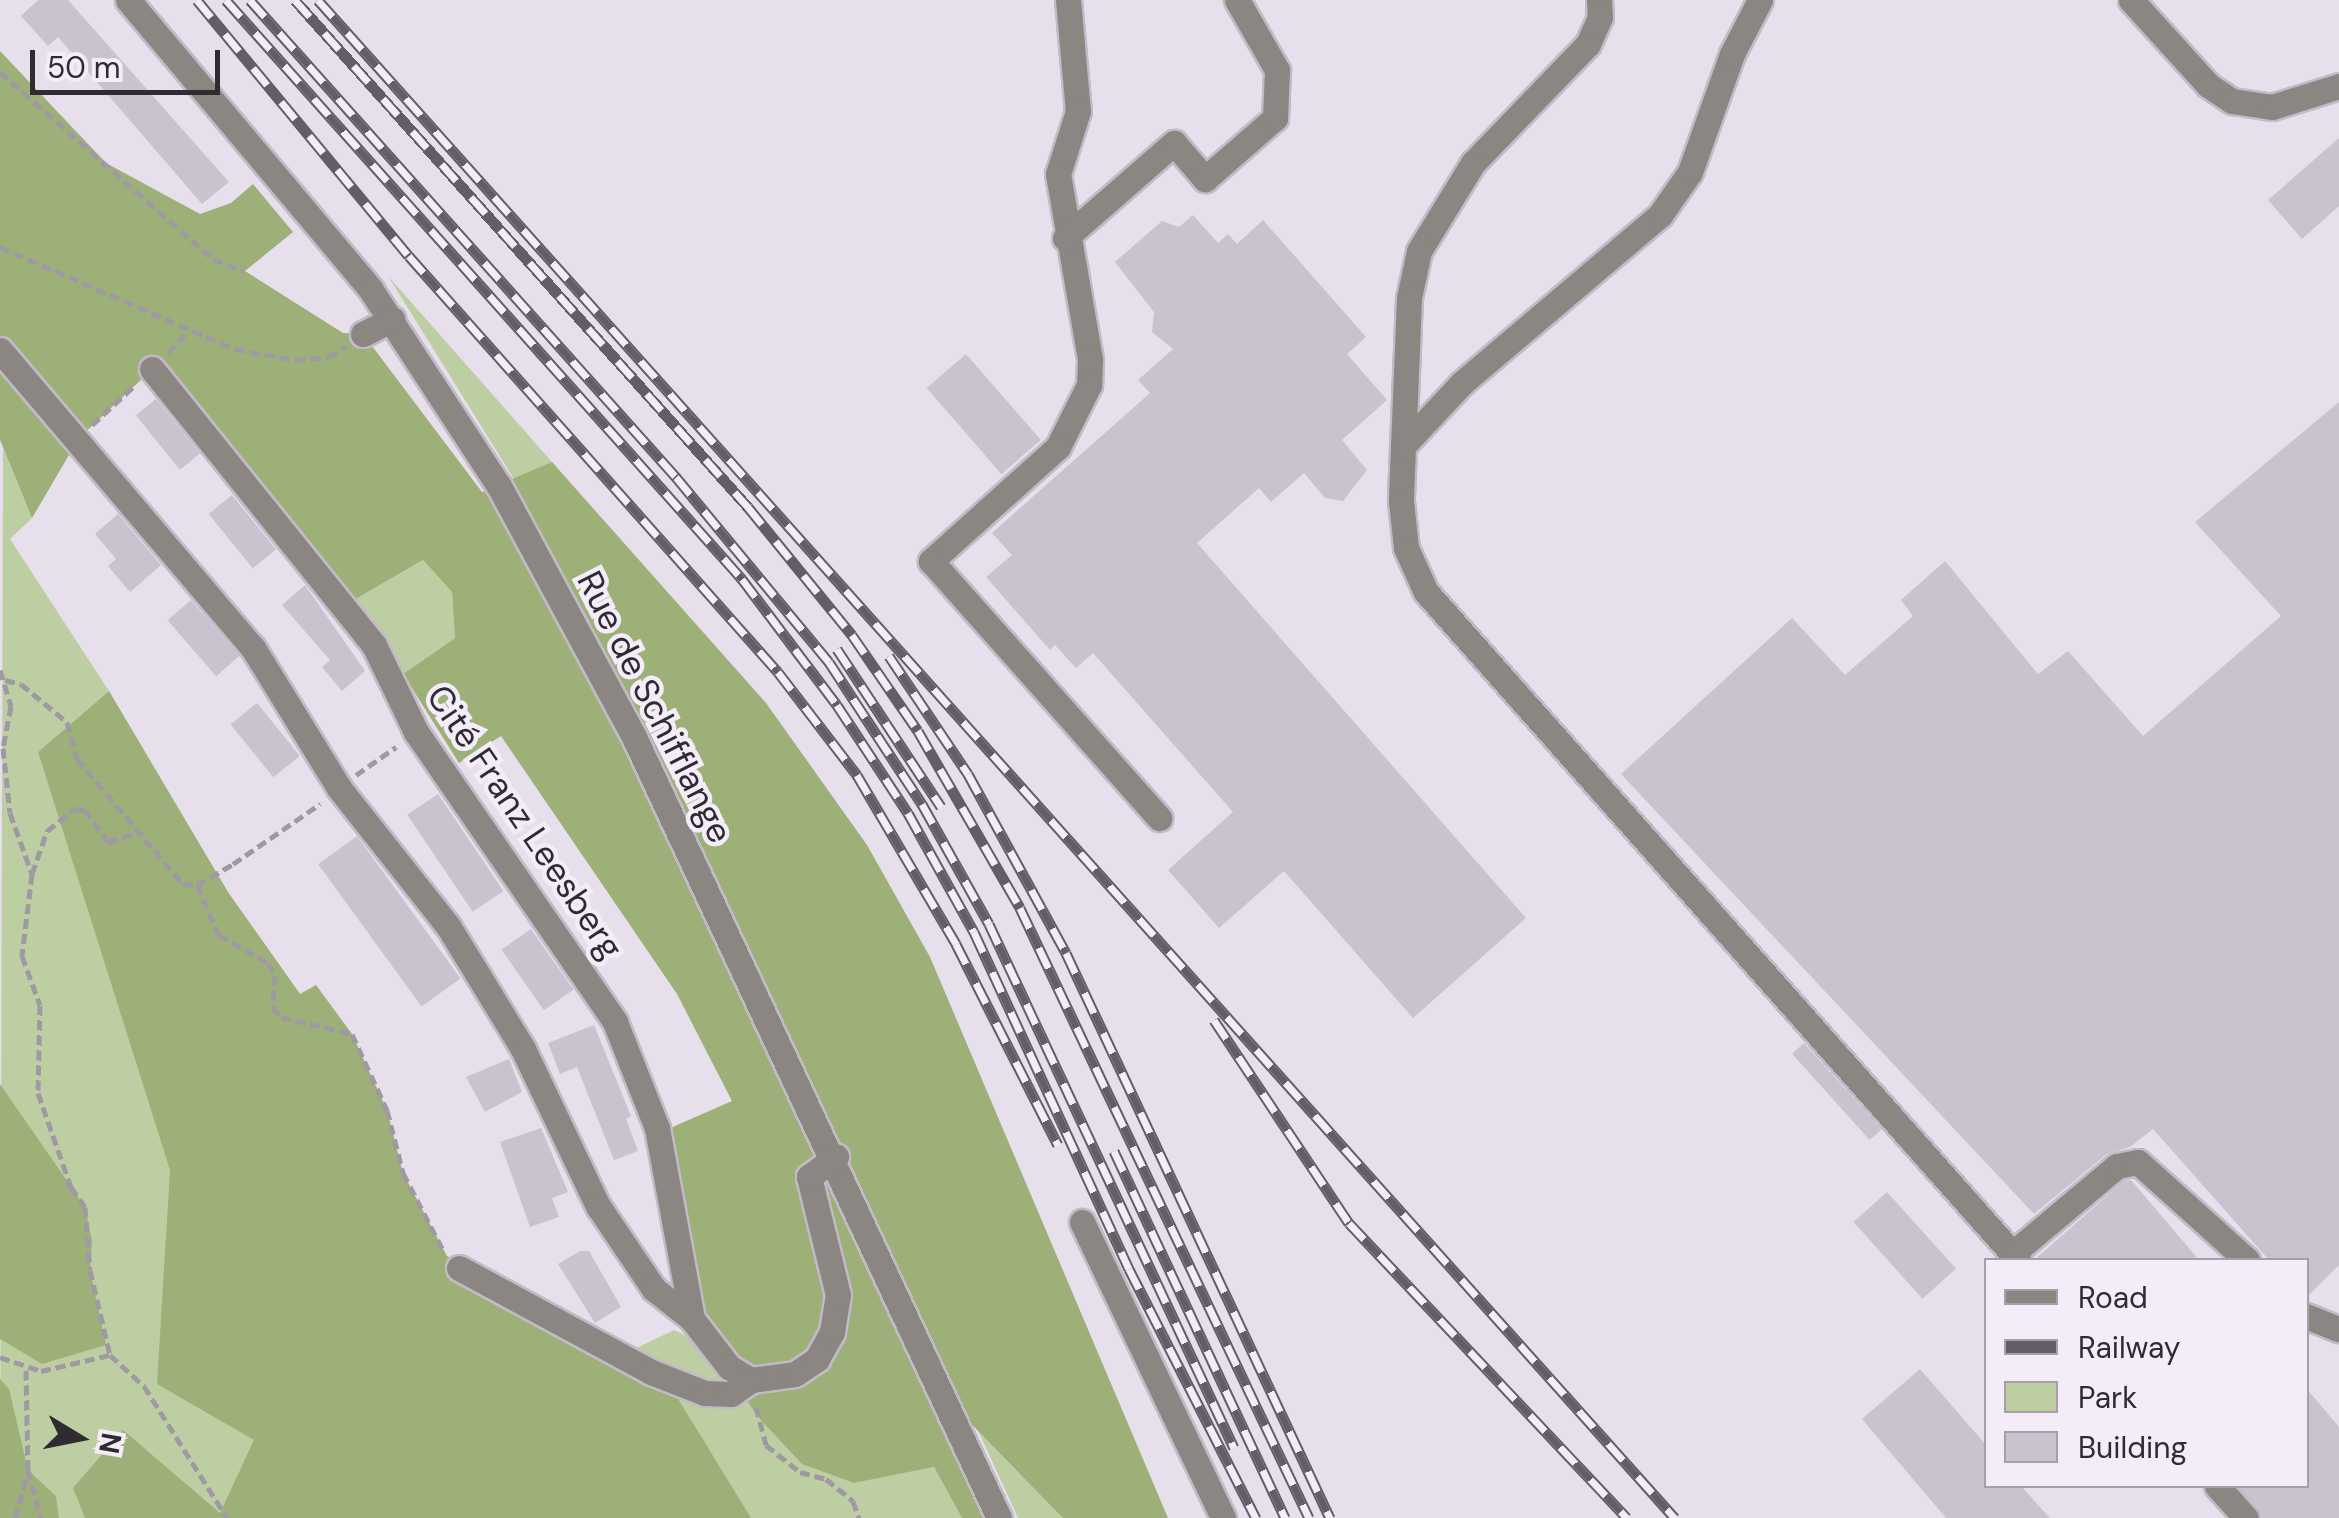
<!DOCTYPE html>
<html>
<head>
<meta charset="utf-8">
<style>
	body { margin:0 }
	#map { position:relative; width:2339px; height:1518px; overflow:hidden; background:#e7dfec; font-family:"DM Sans",sans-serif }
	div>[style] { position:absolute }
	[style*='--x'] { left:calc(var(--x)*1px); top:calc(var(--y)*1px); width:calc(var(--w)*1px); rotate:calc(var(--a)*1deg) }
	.green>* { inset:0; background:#becea3 }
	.forest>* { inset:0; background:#9cb078 }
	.building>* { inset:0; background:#cac2cf; transform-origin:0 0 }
	.path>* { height:5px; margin-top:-2.5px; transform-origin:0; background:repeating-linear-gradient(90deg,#a099a3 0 10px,transparent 0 15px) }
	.roads { filter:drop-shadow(2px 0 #c2bbc7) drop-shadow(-2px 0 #c2bbc7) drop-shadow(0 2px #c2bbc7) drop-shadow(0 -2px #c2bbc7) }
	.minor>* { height:25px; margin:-12.5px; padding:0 12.5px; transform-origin:12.5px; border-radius:12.5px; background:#8b8682 }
	.rail>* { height:11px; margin-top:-5.5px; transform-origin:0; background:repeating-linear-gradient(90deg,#f5ecf9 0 22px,#625e65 0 44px); box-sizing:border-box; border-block:2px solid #625e65 }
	span { translate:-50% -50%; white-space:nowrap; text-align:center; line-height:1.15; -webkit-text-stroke:9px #f5ecf9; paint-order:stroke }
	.street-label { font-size:35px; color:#2f2c31 }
	.legend { position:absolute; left:1984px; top:1258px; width:325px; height:230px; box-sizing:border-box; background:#f5ecf9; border:2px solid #a69fa9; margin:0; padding:12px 18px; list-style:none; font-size:30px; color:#2f2c31 }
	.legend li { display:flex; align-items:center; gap:20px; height:50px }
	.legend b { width:50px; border:2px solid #a69fa9 }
	.north { position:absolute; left:30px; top:1388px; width:100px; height:100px; -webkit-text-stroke:8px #f5ecf9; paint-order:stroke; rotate:100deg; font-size:28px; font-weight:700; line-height:40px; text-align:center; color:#2f2c31 }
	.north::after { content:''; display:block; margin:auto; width:35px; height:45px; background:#2f2c31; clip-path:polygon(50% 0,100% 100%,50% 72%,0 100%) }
	.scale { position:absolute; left:30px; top:50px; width:190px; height:45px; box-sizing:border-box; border:5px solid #2f2c31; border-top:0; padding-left:12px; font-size:30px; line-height:35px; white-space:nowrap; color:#2f2c31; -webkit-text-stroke:8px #f5ecf9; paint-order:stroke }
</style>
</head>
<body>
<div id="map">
	<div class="green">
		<i style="clip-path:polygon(388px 276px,552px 462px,514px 479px)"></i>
		<i style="clip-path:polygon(3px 448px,32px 518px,10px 539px,109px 691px,38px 752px,133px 1046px,345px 1518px,0 1518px)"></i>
		<i style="clip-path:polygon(423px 560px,452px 592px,455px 638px,403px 674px,354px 600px)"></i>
		<i style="clip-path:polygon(674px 1330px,710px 1346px,758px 1417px,854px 1483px,934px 1467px,962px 1518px,751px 1518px,614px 1359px)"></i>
		<i style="clip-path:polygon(976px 1426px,1058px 1510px,1063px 1518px,1018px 1518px)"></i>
	</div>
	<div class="forest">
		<i style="clip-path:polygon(0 51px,106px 163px,200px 214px,231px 203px,253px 184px,293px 232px,245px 271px,343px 333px,363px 334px,482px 492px,552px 462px,766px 703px,867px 845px,930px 957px,1168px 1518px,1063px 1518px,946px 1398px,999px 1518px,962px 1518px,934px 1467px,854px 1483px,802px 1464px,758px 1417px,710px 1346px,668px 1129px,732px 1101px,677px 994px,501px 736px,459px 763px,403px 674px,455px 638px,452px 592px,423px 560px,354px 600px,160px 362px,79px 438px,32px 518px,0 440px)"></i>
		<i style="clip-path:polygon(109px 691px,228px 892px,300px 994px,316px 985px,352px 1034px,387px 1110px,403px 1173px,447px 1256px,677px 1397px,751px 1518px,85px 1518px,73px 1488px,123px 1430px,220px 1513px,254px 1440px,157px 1384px,170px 1170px,38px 752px)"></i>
		<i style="clip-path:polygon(0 1084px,85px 1207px,92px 1241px,90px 1270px,106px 1345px,42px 1364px,0 1339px)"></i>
		<i style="clip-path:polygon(0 1379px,9px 1389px,28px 1470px,56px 1496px,59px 1518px,0 1518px)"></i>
	</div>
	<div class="building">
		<i style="clip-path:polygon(38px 0,68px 0,229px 182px,202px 204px,58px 37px,48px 46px,21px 16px)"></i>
		<i style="clip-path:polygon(2339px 138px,2339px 206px,2302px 239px,2268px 200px)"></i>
		<i style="clip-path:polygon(1193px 215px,1218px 243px,1228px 234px,1237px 244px,1263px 220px,1366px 337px,1347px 354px,1387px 400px,1342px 440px,1367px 470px,1343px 501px,1325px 498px,1304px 473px,1271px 502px,1259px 488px,1197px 543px,1526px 918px,1413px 1018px,1284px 871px,1219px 928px,1168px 870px,1233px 812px,1093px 653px,1076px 668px,1055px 645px,1050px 650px,986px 577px,1012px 555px,992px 533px,1150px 393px,1138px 380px,1173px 349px,1152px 332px,1154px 312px,1115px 262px,1162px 221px,1179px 227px)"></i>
		<i style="left:966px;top:354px;width:114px;height:52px;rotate:49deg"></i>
		<i style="left:156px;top:399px;width:70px;height:26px;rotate:51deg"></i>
		<i style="clip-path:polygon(2339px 402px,2339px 1265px,2306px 1298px,2306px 1260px,2269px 1260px,2153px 1129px,2130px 1147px,2107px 1154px,2034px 1214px,1621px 774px,1792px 618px,1845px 675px,1913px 616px,1901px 600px,1945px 561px,2038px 674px,2068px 651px,2143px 736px,2281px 616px,2195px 522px)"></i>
		<i style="left:232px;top:495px;width:70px;height:30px;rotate:51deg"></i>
		<i style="clip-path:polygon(118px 514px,161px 565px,130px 592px,108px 566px,116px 559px,95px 534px)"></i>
		<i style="clip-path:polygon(305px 585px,365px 671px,342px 691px,322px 667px,330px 660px,282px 605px)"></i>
		<i style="left:191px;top:600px;width:74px;height:31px;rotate:49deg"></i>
		<i style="left:257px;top:703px;width:68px;height:34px;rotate:51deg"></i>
		<i style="left:438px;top:794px;width:117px;height:37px;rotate:56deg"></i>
		<i style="left:357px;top:836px;width:176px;height:48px;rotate:54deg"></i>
		<i style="left:531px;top:929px;width:74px;height:36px;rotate:55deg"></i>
		<i style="clip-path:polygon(594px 1025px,631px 1116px,626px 1119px,638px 1151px,614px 1160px,577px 1067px,560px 1074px,548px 1043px)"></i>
		<i style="left:1804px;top:1043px;width:116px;height:16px;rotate:48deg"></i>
		<i style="clip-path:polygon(509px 1059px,522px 1092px,485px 1112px,466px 1077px)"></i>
		<i style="clip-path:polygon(541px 1128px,568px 1192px,552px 1198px,559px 1217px,530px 1227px,500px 1142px)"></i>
		<i style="clip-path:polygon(2131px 1180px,2199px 1260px,2034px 1260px,2124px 1181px)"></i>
		<i style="left:1887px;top:1192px;width:103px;height:45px;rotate:48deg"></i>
		<i style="clip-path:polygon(580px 1251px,589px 1251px,621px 1307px,595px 1323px,558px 1264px)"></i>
		<i style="clip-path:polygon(1920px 1369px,1986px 1445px,1986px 1486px,2021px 1486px,2050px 1518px,1946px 1518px,1862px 1419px)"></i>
		<i style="clip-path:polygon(2306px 1388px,2339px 1427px,2339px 1518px,2262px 1518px,2238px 1486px,2306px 1486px)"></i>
	</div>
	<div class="path">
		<i style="--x:0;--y:72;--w:283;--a:41.3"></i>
		<i style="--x:213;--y:259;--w:33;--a:21"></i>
		<i style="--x:0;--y:247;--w:256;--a:23.5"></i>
		<i style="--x:235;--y:349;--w:62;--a:10.2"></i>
		<i style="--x:296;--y:360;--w:33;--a:-5"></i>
		<i style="--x:329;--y:357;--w:20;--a:-33"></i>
		<i style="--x:168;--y:353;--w:27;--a:-48"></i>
		<i style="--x:92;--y:425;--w:59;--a:-42.9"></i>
		<i style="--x:0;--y:670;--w:38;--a:73"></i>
		<i style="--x:11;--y:706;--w:43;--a:100.8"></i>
		<i style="--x:3;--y:748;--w:65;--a:83.9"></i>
		<i style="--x:10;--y:813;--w:65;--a:70.2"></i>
		<i style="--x:32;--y:874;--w:83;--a:97"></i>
		<i style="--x:22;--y:956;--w:52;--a:69.8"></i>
		<i style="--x:40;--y:1005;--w:88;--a:91.3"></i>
		<i style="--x:38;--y:1093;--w:100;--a:70.7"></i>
		<i style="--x:71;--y:1187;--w:24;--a:55"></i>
		<i style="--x:85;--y:1207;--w:63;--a:85.5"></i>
		<i style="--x:90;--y:1270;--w:87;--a:76.8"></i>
		<i style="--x:110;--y:1355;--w:46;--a:42.4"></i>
		<i style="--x:144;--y:1386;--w:156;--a:57.8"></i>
		<i style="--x:5;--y:680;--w:16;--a:14"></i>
		<i style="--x:21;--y:684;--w:60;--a:39.6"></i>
		<i style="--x:67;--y:722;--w:38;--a:75"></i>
		<i style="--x:77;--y:759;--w:164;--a:49.7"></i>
		<i style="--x:183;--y:884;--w:14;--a:4"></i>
		<i style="--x:197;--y:885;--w:42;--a:-30.3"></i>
		<i style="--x:233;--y:864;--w:106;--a:-34.6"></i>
		<i style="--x:356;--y:775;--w:49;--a:-35"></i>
		<i style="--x:32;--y:874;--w:46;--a:-70.8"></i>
		<i style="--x:47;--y:831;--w:35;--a:-39"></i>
		<i style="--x:74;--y:809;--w:11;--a:5"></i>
		<i style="--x:85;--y:810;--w:39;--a:54"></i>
		<i style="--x:108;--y:842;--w:29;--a:-18"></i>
		<i style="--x:197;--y:885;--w:55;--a:66.3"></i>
		<i style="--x:219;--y:935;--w:56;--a:29.7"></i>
		<i style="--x:268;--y:963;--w:14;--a:60"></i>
		<i style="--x:275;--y:975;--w:32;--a:94"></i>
		<i style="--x:273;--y:1007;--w:13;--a:51"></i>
		<i style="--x:281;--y:1017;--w:73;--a:13.5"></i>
		<i style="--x:352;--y:1034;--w:84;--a:65.3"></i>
		<i style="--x:387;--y:1110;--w:65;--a:75.7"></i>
		<i style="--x:403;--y:1173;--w:89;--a:62.6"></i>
		<i style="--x:0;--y:1357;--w:43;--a:18.9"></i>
		<i style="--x:41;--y:1371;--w:71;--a:-13.1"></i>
		<i style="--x:26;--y:1370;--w:100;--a:88.9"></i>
		<i style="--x:28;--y:1470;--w:50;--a:74.8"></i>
		<i style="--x:756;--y:1407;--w:39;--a:75"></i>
		<i style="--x:766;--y:1445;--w:43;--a:38.5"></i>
		<i style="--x:800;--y:1472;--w:27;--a:15"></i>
		<i style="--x:826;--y:1479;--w:35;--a:39"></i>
		<i style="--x:853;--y:1501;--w:18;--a:71"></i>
		<i style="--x:15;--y:1518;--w:47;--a:-73.9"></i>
	</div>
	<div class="roads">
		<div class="minor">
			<i style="--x:128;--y:0;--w:378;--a:50"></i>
			<i style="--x:371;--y:290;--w:234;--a:56.9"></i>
			<i style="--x:499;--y:486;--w:287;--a:61.7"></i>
			<i style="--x:635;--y:739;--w:860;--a:64.95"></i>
			<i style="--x:1068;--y:0;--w:111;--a:84.9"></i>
			<i style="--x:1078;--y:111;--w:66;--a:107.6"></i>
			<i style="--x:1058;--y:174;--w:189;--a:80.2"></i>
			<i style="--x:1090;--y:360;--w:25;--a:92"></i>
			<i style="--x:1089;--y:385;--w:69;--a:116.6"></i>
			<i style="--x:1058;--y:447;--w:171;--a:138.1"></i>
			<i style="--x:931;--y:561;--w:344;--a:48.4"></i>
			<i style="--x:1599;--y:0;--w:17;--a:87"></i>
			<i style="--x:1600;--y:17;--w:30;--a:114"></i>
			<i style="--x:1588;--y:44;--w:165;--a:134"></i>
			<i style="--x:1473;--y:163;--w:103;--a:121.5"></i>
			<i style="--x:1419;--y:251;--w:48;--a:102"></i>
			<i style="--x:1409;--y:298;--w:203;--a:92.3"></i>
			<i style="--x:1401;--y:501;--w:47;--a:83.9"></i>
			<i style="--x:1406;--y:548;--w:48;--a:65.6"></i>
			<i style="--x:1426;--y:592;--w:893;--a:48.45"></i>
			<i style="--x:2131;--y:0;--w:115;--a:47.8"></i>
			<i style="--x:2208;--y:85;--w:29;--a:34"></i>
			<i style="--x:2232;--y:101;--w:40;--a:8.5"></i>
			<i style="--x:2272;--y:107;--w:70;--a:-17.4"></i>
			<i style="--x:1065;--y:238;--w:145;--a:-41.1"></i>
			<i style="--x:1174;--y:143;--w:48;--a:49.3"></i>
			<i style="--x:1205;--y:179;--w:93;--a:-41.1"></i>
			<i style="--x:1275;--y:118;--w:48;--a:-87.6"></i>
			<i style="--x:1277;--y:70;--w:81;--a:-119.7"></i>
			<i style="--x:363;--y:334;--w:33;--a:-27"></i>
			<i style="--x:0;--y:350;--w:391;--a:49.7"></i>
			<i style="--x:253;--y:648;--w:164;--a:58.4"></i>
			<i style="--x:339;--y:788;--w:176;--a:51.7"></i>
			<i style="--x:448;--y:926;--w:144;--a:58.6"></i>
			<i style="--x:523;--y:1049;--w:174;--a:64.5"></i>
			<i style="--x:598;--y:1206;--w:100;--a:56"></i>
			<i style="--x:654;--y:1289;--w:48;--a:38.3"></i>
			<i style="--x:692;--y:1319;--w:61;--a:52.4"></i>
			<i style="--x:729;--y:1367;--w:26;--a:31"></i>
			<i style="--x:751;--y:1380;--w:44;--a:-7.8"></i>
			<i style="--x:795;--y:1374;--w:27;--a:-34"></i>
			<i style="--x:817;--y:1359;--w:31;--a:-61"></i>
			<i style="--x:832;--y:1332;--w:37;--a:-81"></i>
			<i style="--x:838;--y:1295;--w:122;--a:-103.8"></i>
			<i style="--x:809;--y:1177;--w:34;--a:-37"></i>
			<i style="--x:152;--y:369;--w:354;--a:51.2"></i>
			<i style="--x:374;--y:645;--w:97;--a:64.2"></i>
			<i style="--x:416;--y:732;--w:352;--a:55.5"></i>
			<i style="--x:615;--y:1022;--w:114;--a:68.4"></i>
			<i style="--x:657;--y:1128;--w:194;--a:79.6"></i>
			<i style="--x:1403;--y:446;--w:86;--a:-46.9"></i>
			<i style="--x:1462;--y:383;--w:260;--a:-40.3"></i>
			<i style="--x:1660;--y:215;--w:52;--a:-55.1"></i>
			<i style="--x:1690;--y:172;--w:125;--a:-70.4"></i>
			<i style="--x:1732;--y:54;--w:61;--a:-62.6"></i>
			<i style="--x:1082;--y:1222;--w:328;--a:64.5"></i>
			<i style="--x:2012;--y:1254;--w:137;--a:-40"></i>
			<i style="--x:2117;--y:1166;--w:21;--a:-11"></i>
			<i style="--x:2138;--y:1162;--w:147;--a:42"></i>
			<i style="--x:459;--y:1268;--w:218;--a:28.4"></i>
			<i style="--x:651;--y:1372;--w:58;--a:21.3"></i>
			<i style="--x:705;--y:1393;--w:26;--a:2"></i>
			<i style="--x:731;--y:1394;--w:24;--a:-35"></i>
			<i style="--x:2306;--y:1316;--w:35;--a:22"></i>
			<i style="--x:2217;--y:1486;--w:43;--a:47.8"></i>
		</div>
	</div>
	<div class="rail">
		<i style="--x:197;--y:0;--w:332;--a:50.4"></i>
		<i style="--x:409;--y:256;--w:556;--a:48.43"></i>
		<i style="--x:778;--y:672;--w:130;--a:52.5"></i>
		<i style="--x:857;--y:775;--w:196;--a:59.6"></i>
		<i style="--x:956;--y:944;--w:225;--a:63.1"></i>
		<i style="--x:226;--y:0;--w:776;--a:48.29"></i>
		<i style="--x:742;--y:579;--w:158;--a:53"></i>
		<i style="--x:837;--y:705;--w:129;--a:56.7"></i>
		<i style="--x:908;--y:813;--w:136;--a:61"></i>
		<i style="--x:974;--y:932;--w:371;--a:65.3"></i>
		<i style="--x:1129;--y:1269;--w:280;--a:63"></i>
		<i style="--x:250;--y:0;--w:640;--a:48.23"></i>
		<i style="--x:676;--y:477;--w:240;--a:50.4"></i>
		<i style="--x:829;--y:662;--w:170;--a:56.8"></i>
		<i style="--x:922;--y:804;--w:137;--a:60.8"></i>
		<i style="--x:989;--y:924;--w:578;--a:64.94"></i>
		<i style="--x:295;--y:0;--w:680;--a:48.22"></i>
		<i style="--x:748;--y:507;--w:165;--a:50.9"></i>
		<i style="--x:852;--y:635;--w:116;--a:55.5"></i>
		<i style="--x:918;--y:731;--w:204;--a:60"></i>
		<i style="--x:1020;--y:908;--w:675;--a:64.65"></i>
		<i style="--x:318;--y:0;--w:2036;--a:48.21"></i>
		<i style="--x:837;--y:649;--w:189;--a:56.6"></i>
		<i style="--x:889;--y:656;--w:142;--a:56.2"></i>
		<i style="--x:968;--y:774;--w:204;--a:61.3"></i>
		<i style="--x:1066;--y:953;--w:624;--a:64.96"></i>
		<i style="--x:1214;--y:1020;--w:244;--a:56.4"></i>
		<i style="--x:1349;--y:1223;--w:405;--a:46.7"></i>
		<i style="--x:1114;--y:1151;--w:405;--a:65"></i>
	</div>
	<div class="street-label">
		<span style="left:655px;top:707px;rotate:63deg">Rue de Schifflange</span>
		<span style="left:525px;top:822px;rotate:56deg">Cité Franz Leesberg</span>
	</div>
	<ul class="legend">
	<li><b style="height:12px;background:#8b8682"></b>Road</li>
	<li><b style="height:12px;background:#625e65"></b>Railway</li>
	<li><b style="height:28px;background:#becea3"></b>Park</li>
	<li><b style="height:28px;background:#cac2cf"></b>Building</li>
	</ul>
	<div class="north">N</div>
	<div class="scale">50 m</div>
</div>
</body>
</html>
